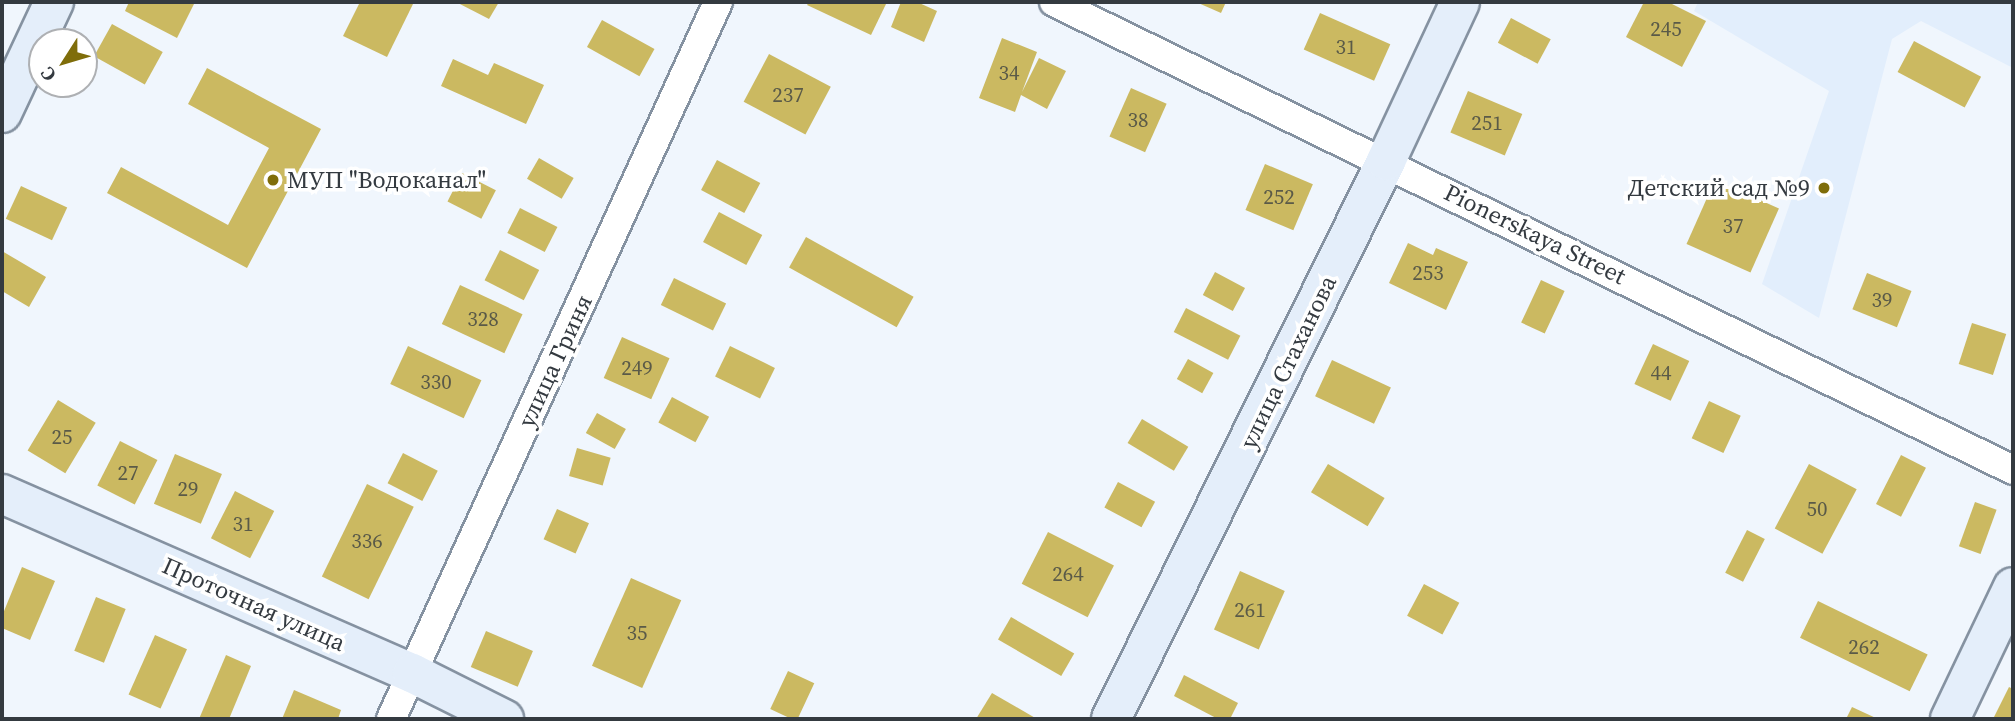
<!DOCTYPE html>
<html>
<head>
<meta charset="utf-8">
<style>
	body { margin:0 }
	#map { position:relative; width:2015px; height:721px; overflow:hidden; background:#f0f6fd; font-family:"Source Serif 4",serif }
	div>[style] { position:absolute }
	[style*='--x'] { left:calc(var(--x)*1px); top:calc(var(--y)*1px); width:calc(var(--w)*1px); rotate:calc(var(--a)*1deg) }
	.built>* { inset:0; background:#e2eefc }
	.building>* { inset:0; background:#cbb961; transform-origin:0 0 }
	.roads { filter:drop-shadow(2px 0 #8592a1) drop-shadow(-2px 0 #8592a1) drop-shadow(0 2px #8592a1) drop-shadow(0 -2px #8592a1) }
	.street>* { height:28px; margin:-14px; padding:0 14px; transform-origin:14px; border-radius:14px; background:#fff }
	.secondary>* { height:38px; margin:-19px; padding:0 19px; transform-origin:19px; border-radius:19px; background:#e4eefa }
	.dots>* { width:19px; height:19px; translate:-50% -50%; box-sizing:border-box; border:4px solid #fff; border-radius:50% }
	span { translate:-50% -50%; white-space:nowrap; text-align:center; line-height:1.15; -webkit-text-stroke:7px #fff; paint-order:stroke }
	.number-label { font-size:21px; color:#5a5a48 }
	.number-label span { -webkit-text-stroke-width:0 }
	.poi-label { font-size:24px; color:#343a40 }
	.left { translate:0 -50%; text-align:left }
	.right { translate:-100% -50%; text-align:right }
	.street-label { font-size:24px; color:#343a40 }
	.frame { position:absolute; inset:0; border:4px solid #343a40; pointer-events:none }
	.north { position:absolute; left:28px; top:28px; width:70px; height:70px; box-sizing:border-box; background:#fff; border:2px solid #aeb0b3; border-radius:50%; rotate:233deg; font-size:19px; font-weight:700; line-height:28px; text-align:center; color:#343a40 }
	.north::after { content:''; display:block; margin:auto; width:24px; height:32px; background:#7f6d0a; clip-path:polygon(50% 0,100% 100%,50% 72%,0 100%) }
</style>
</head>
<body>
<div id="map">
	<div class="built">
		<i style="clip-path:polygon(1698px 2px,2013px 2px,2013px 68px,1921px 21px,1892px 39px,1819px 318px,1762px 284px,1829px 91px,1694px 11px)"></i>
	</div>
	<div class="building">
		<i style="clip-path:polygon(129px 2px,195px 2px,177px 38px,125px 11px)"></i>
		<i style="clip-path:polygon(360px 2px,414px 2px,387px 57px,343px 36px)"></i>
		<i style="clip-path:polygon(456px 2px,499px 2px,489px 19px)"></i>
		<i style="clip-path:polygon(809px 2px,887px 2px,871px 35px,807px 5px)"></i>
		<i style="clip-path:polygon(901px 2px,917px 2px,937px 11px,924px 42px,891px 27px)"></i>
		<i style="clip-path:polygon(1196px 2px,1226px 2px,1221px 13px)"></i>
		<i style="clip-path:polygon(1644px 2px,1668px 2px,1706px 21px,1682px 67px,1626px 37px)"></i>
		<i style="left:1320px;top:13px;width:77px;height:40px;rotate:24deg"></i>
		<i style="left:1511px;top:18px;width:45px;height:28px;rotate:28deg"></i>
		<i style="left:602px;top:20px;width:60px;height:31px;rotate:29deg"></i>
		<i style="left:112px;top:24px;width:58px;height:37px;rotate:29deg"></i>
		<i style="clip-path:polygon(1002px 38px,1037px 52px,1022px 92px,1039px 58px,1066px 71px,1047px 109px,1021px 95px,1015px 112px,979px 98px)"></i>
		<i style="left:1914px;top:41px;width:76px;height:35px;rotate:28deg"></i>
		<i style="left:769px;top:54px;width:70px;height:54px;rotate:28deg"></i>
		<i style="clip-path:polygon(453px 59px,488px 75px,494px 63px,544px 85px,526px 124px,441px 86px)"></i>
		<i style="clip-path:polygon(207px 68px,321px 129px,247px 268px,107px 193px,121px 167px,228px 225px,269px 148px,188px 104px)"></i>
		<i style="left:1131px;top:88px;width:39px;height:53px;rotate:24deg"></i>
		<i style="left:1468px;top:91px;width:59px;height:45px;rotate:23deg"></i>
		<i style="left:539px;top:158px;width:40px;height:24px;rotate:30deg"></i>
		<i style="left:717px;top:160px;width:49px;height:34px;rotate:28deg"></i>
		<i style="left:1265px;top:164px;width:52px;height:50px;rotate:23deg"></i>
		<i style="left:462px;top:173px;width:38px;height:32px;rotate:27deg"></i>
		<i style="left:1715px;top:180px;width:70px;height:70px;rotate:24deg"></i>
		<i style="left:21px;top:186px;width:51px;height:36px;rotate:25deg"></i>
		<i style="left:520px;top:208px;width:42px;height:28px;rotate:27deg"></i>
		<i style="left:719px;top:212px;width:49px;height:34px;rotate:28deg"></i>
		<i style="left:806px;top:237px;width:123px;height:35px;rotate:29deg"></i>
		<i style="clip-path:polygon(1408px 243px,1433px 255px,1436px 248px,1468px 262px,1446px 310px,1389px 283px)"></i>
		<i style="left:500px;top:250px;width:44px;height:34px;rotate:27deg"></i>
		<i style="clip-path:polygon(2px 251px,46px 277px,29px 307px,2px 291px)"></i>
		<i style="left:1215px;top:272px;width:34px;height:26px;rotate:28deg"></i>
		<i style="left:1867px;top:273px;width:48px;height:39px;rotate:22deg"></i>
		<i style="left:674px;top:278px;width:58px;height:30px;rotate:26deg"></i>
		<i style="left:1541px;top:280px;width:26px;height:47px;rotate:25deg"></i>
		<i style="left:460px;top:285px;width:69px;height:43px;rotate:25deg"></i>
		<i style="left:1186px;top:308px;width:61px;height:27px;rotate:27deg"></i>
		<i style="left:1972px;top:323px;width:36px;height:43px;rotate:18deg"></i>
		<i style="left:622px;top:337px;width:52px;height:45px;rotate:24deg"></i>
		<i style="left:1653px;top:344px;width:40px;height:44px;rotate:25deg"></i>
		<i style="left:408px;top:346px;width:81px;height:42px;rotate:25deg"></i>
		<i style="left:730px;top:346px;width:50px;height:34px;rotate:26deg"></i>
		<i style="left:1188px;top:359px;width:29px;height:23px;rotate:29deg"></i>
		<i style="left:1332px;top:360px;width:65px;height:40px;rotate:25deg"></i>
		<i style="left:672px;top:397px;width:42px;height:29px;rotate:28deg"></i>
		<i style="left:58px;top:400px;width:44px;height:59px;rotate:31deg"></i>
		<i style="left:1709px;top:401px;width:35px;height:41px;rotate:25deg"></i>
		<i style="left:597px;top:413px;width:33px;height:23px;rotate:29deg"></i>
		<i style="left:1142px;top:419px;width:54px;height:28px;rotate:31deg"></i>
		<i style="left:120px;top:441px;width:42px;height:50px;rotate:27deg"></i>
		<i style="left:577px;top:448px;width:35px;height:29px;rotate:16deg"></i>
		<i style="left:403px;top:453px;width:39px;height:34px;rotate:27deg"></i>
		<i style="left:175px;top:454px;width:51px;height:54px;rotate:23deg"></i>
		<i style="left:1901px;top:455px;width:28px;height:55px;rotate:27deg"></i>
		<i style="left:1328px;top:464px;width:66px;height:33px;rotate:31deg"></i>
		<i style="left:1809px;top:464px;width:54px;height:73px;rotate:28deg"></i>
		<i style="left:1118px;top:482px;width:42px;height:29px;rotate:28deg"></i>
		<i style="left:367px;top:484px;width:52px;height:103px;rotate:26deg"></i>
		<i style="left:235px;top:491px;width:44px;height:53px;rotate:27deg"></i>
		<i style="left:1975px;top:502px;width:23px;height:47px;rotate:20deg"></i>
		<i style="left:557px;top:509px;width:35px;height:33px;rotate:24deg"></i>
		<i style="left:1747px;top:530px;width:20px;height:48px;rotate:27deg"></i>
		<i style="left:1048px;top:532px;width:74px;height:58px;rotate:27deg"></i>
		<i style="clip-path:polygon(22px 567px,55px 581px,30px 640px,2px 628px,2px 616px)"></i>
		<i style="left:1240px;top:571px;width:49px;height:64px;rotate:24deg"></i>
		<i style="left:631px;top:578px;width:55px;height:96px;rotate:24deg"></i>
		<i style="left:1424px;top:584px;width:40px;height:36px;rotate:28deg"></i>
		<i style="left:96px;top:597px;width:32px;height:58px;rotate:22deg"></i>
		<i style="left:1818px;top:601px;width:122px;height:41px;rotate:26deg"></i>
		<i style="left:1011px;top:617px;width:73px;height:26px;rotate:30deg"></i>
		<i style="left:486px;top:631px;width:51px;height:39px;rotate:23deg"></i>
		<i style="left:155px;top:635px;width:35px;height:65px;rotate:24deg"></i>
		<i style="clip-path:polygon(226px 655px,251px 666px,229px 719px,199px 719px)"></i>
		<i style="left:788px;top:671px;width:29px;height:42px;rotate:25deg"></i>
		<i style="clip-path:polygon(1184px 675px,1238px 703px,1230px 719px,1218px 719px,1174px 696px)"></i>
		<i style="clip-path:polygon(2009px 687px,2013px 689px,2013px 719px,1993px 719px)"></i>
		<i style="clip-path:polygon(294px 690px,341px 710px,338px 719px,282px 719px)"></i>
		<i style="clip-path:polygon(992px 693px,1037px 719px,976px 719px)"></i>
		<i style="clip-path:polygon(1852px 707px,1878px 719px,1846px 719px)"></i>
	</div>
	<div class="roads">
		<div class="street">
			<i style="--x:1054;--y:2;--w:1067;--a:26.01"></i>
			<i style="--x:391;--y:719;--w:788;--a:-65.48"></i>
		</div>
		<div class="secondary">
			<i style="--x:2;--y:113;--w:123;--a:-64.9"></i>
			<i style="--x:2;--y:494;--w:447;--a:23.6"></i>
			<i style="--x:412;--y:673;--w:103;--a:26.6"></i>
			<i style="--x:1111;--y:719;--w:622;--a:-63.76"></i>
			<i style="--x:1386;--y:161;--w:175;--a:-65"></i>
			<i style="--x:1950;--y:719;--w:146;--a:-64.5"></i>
		</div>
	</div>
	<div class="dots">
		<i style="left:273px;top:180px;background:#7f6d0a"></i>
		<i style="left:1824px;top:188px;background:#7f6d0a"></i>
	</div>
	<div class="number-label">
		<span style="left:1666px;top:29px">245</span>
		<span style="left:1346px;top:47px">31</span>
		<span style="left:1009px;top:73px">34</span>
		<span style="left:788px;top:95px">237</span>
		<span style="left:1138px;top:120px">38</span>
		<span style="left:1487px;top:123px">251</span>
		<span style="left:1279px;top:197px">252</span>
		<span style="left:1733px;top:226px">37</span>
		<span style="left:1428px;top:273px">253</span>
		<span style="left:1882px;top:300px">39</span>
		<span style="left:483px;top:319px">328</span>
		<span style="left:637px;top:368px">249</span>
		<span style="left:1661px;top:373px">44</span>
		<span style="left:436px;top:382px">330</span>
		<span style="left:62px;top:437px">25</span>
		<span style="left:128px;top:473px">27</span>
		<span style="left:188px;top:489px">29</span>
		<span style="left:1817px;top:509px">50</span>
		<span style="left:243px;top:524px">31</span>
		<span style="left:367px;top:541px">336</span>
		<span style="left:1068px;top:574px">264</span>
		<span style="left:1250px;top:610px">261</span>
		<span style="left:637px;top:633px">35</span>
		<span style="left:1864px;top:647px">262</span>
	</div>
	<div class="poi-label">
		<span class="left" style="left:287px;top:180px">МУП "Водоканал"</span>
		<span class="right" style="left:1810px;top:188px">Детский сад №9</span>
	</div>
	<div class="street-label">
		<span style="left:1535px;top:234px;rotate:26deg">Pionerskaya Street</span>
		<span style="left:555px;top:361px;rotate:-65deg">улица Гриня</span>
		<span style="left:1288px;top:362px;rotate:-64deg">улица Стаханова</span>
		<span style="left:254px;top:604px;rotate:24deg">Проточная улица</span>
	</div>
	<div class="frame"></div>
	<div class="north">С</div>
</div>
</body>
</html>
